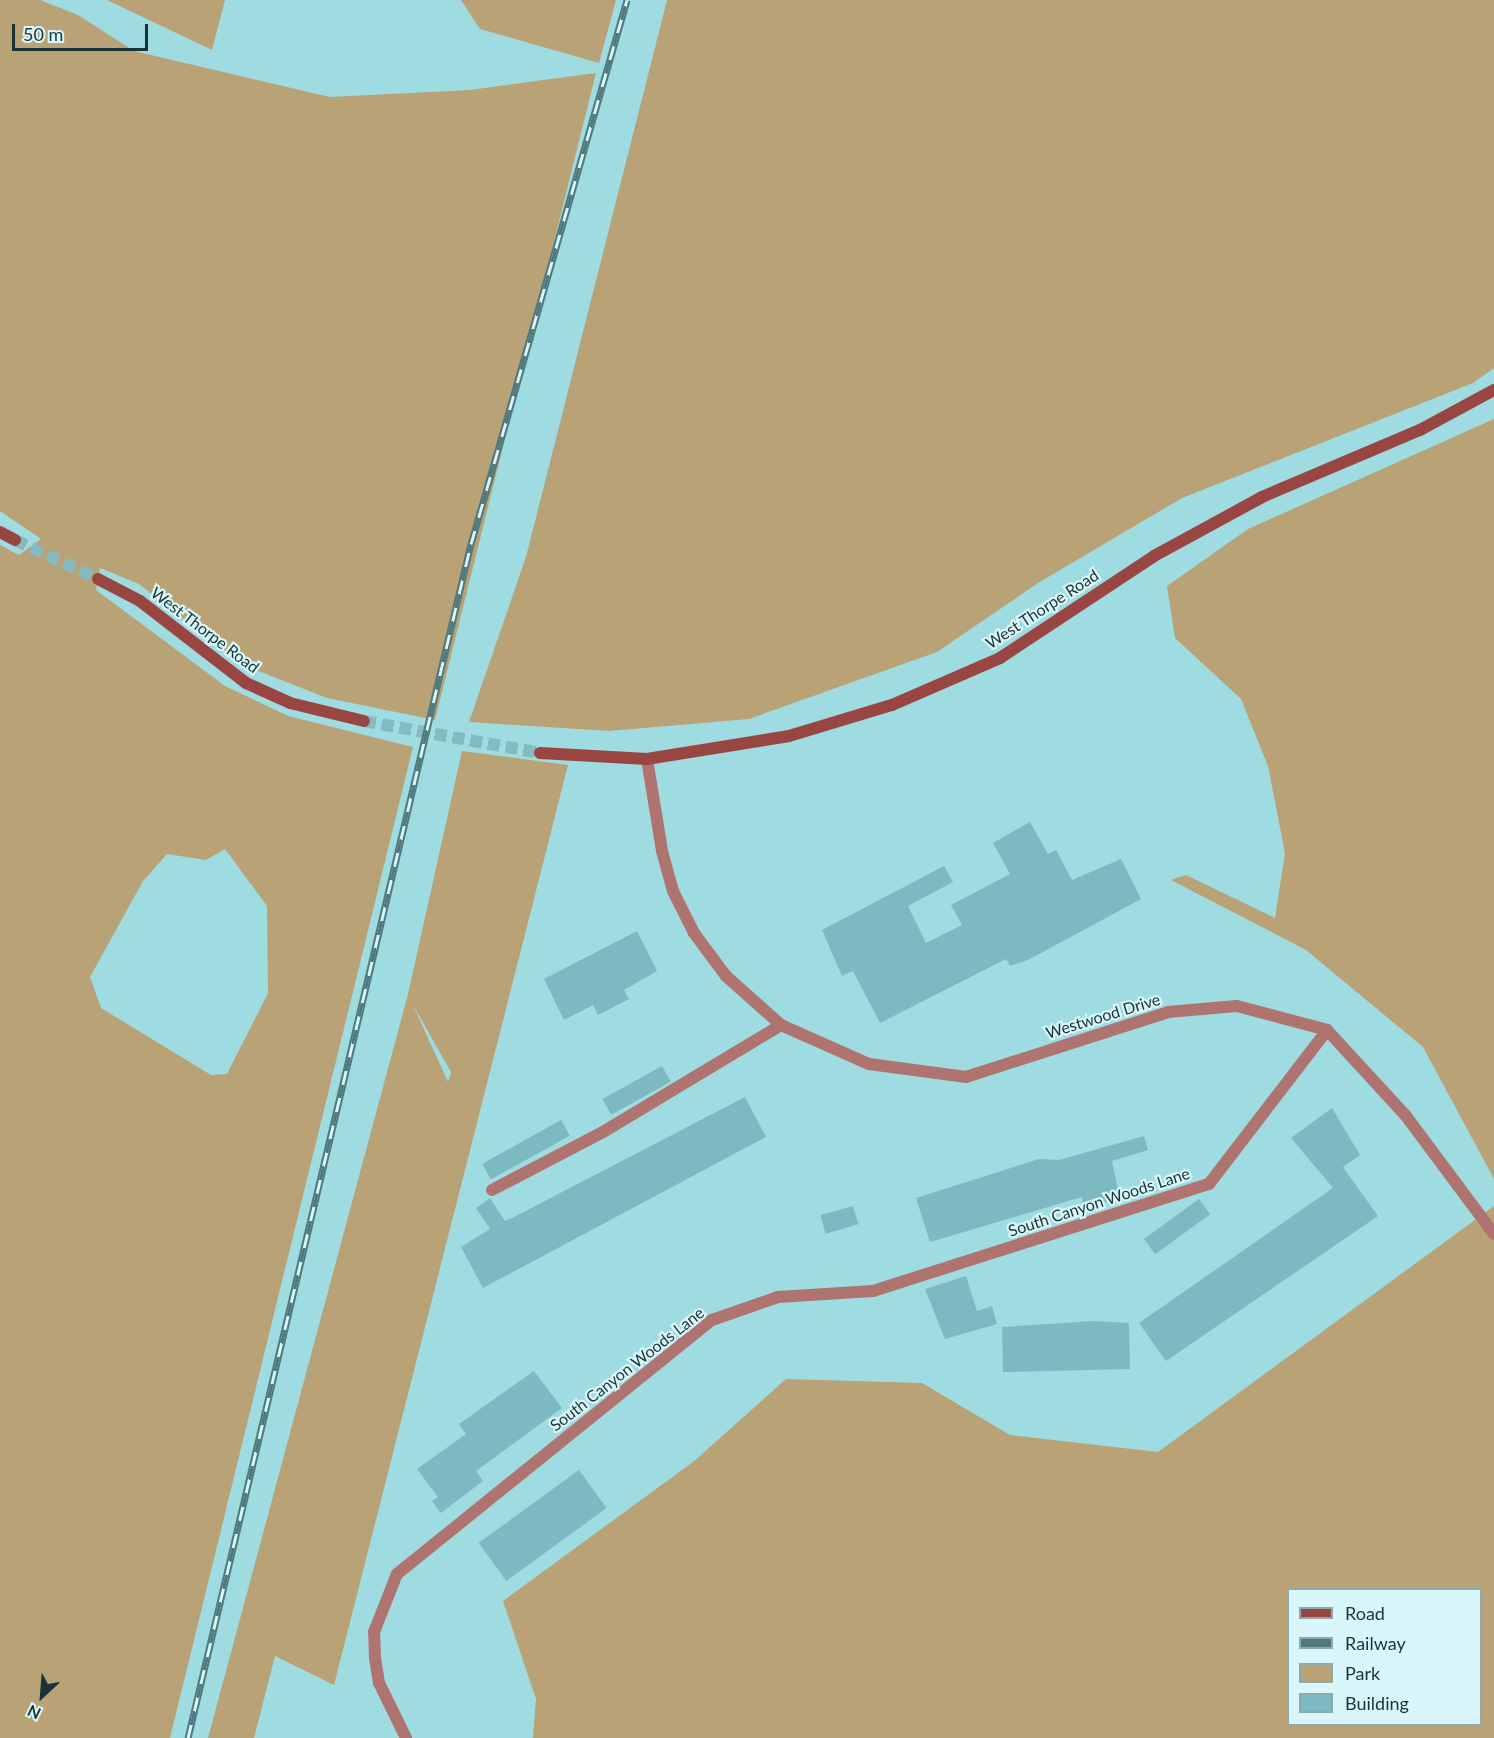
<!DOCTYPE html>
<html>
<head>
<meta charset="utf-8">
<style>
	body { margin:0 }
	#map { position:relative; width:1494px; height:1738px; overflow:hidden; background:#9edce2; font-family:Lato,sans-serif }
	div>[style] { position:absolute }
	[style*='--x'] { left:calc(var(--x)*1px); top:calc(var(--y)*1px); width:calc(var(--w)*1px); rotate:calc(var(--a)*1deg) }
	.green>* { inset:0; background:#b9a275 }
	.building>* { inset:0; background:#7db9c0; transform-origin:0 0 }
	.secondary-tunnel>* { height:12px; margin-top:-6px; transform-origin:0; background:repeating-linear-gradient(90deg,#84bac0 0 12px,transparent 0 18px) }
	.street>* { height:12px; margin:-6px; padding:0 6px; transform-origin:6px; border-radius:6px; background:#af7470 }
	.secondary>* { height:12px; margin:-6px; padding:0 6px; transform-origin:6px; border-radius:6px; background:#994642 }
	.rail>* { height:7px; margin-top:-3.5px; transform-origin:0; background:repeating-linear-gradient(90deg,#d9f7fa 0 14px,#50797d 0 28px); box-sizing:border-box; border-block:2px solid #50797d }
	span { translate:-50% -50%; white-space:nowrap; text-align:center; line-height:1.15; -webkit-text-stroke:4.5px #d9f7fa; paint-order:stroke }
	.street-label { font-size:16px; color:#1a3336 }
	.legend { position:absolute; left:1287px; top:1588px; width:195px; height:138px; box-sizing:border-box; background:#d9f7fa; border:2px solid #8da9ac; margin:0; padding:8px 10px; list-style:none; font-size:18px; color:#1a3336 }
	.legend li { display:flex; align-items:center; gap:12px; height:30px }
	.legend b { width:30px; border:2px solid #8da9ac }
	.north { position:absolute; left:12px; top:1666px; width:60px; height:60px; -webkit-text-stroke:4px #d9f7fa; paint-order:stroke; rotate:206deg; font-size:16px; font-weight:700; line-height:24px; text-align:center; color:#1a3336 }
	.north::after { content:''; display:block; margin:auto; width:21px; height:27px; background:#1a3336; clip-path:polygon(50% 0,100% 100%,50% 72%,0 100%) }
	.scale { position:absolute; left:12px; top:24px; width:136px; height:27px; box-sizing:border-box; border:3px solid #1a3336; border-top:0; padding-left:8px; font-size:18px; line-height:21px; white-space:nowrap; color:#1a3336; -webkit-text-stroke:4px #d9f7fa; paint-order:stroke }
</style>
</head>
<body>
<div id="map">
	<div class="green">
		<i style="clip-path:polygon(evenodd,0 0,40px 0,78px 15px,134px 51px,330px 97px,470px 90px,596px 73px,435px 720px,327px 698px,243px 665px,139px 584px,100px 568px,96px 590px,225px 686px,288px 716px,413px 747px,170px 1738px,0 1738px,0 545px,19px 555px,41px 539px,0 511px,0 0,225px 849px,267px 906px,268px 993px,227px 1074px,211px 1075px,101px 1008px,90px 977px,143px 881px,167px 854px,206px 860px,225px 849px)"></i>
		<i style="clip-path:polygon(107px 0,225px 0,212px 50px)"></i>
		<i style="clip-path:polygon(461px 0,616px 0,599px 63px,480px 29px)"></i>
		<i style="clip-path:polygon(667px 0,1494px 0,1494px 368px,1473px 383px,1182px 498px,1038px 583px,937px 652px,749px 719px,609px 731px,469px 722px,526px 557px)"></i>
		<i style="clip-path:polygon(1494px 419px,1494px 1179px,1423px 1047px,1306px 950px,1171px 880px,1186px 875px,1275px 918px,1285px 853px,1268px 766px,1241px 699px,1175px 638px,1167px 586px,1248px 529px)"></i>
		<i style="clip-path:polygon(evenodd,462px 751px,568px 765px,334px 1685px,275px 1656px,254px 1738px,208px 1738px,408px 994px,462px 751px,413px 1005px,451px 1072px,448px 1082px,413px 1005px)"></i>
		<i style="clip-path:polygon(evenodd,1494px 1206px,1494px 1738px,533px 1738px,536px 1699px,503px 1601px,693px 1462px,786px 1379px,922px 1383px,1010px 1435px,1158px 1452px,1494px 1206px,1288px 1590px,1480px 1590px,1480px 1724px,1288px 1724px,1288px 1590px)"></i>
	</div>
	<div class="building">
		<i style="clip-path:polygon(1030px 822px,1048px 854px,1056px 850px,1072px 880px,1121px 859px,1141px 899px,1028px 960px,1010px 966px,1006px 959px,880px 1023px,853px 971px,842px 976px,822px 930px,944px 866px,953px 882px,908px 906px,926px 943px,962px 925px,951px 905px,1010px 874px,993px 843px)"></i>
		<i style="clip-path:polygon(637px 931px,657px 971px,624px 990px,629px 999px,598px 1015px,593px 1005px,564px 1020px,544px 979px)"></i>
		<i style="left:662px;top:1066px;width:18px;height:68px;rotate:61deg"></i>
		<i style="clip-path:polygon(745px 1097px,766px 1137px,483px 1288px,461px 1247px,490px 1229px,476px 1208px,490px 1198px,505px 1221px,516px 1216px)"></i>
		<i style="clip-path:polygon(1332px 1108px,1360px 1155px,1343px 1167px,1378px 1216px,1166px 1361px,1139px 1323px,1333px 1188px,1291px 1138px)"></i>
		<i style="left:561px;top:1120px;width:18px;height:90px;rotate:61deg"></i>
		<i style="clip-path:polygon(1144px 1136px,1148px 1150px,1112px 1161px,1120px 1199px,1083px 1206px,1082px 1197px,930px 1242px,916px 1198px,1039px 1159px,1059px 1160px)"></i>
		<i style="left:1199px;top:1199px;width:19px;height:68px;rotate:54deg"></i>
		<i style="left:853px;top:1206px;width:19px;height:34px;rotate:74deg"></i>
		<i style="clip-path:polygon(966px 1276px,977px 1311px,992px 1306px,997px 1324px,945px 1339px,925px 1289px)"></i>
		<i style="clip-path:polygon(1095px 1321px,1129px 1323px,1130px 1369px,1003px 1372px,1002px 1327px)"></i>
		<i style="clip-path:polygon(534px 1371px,562px 1408px,476px 1471px,483px 1481px,441px 1513px,432px 1501px,438px 1497px,417px 1469px,466px 1434px,459px 1424px)"></i>
		<i style="left:579px;top:1470px;width:47px;height:124px;rotate:54deg"></i>
	</div>
	<div class="secondary-tunnel">
		<i style="--x:15;--y:540;--w:92;--a:25.2"></i>
		<i style="--x:364;--y:721;--w:179;--a:10.3"></i>
	</div>
	<div class="street">
		<i style="--x:647;--y:759;--w:93;--a:80.7"></i>
		<i style="--x:662;--y:851;--w:41;--a:74.6"></i>
		<i style="--x:673;--y:891;--w:47;--a:63.4"></i>
		<i style="--x:694;--y:933;--w:54;--a:53.3"></i>
		<i style="--x:726;--y:976;--w:74;--a:41.7"></i>
		<i style="--x:781;--y:1025;--w:96;--a:23.9"></i>
		<i style="--x:869;--y:1064;--w:98;--a:7.6"></i>
		<i style="--x:966;--y:1077;--w:212;--a:-17.8"></i>
		<i style="--x:1168;--y:1012;--w:69;--a:-5"></i>
		<i style="--x:1237;--y:1006;--w:93;--a:14.9"></i>
		<i style="--x:1327;--y:1030;--w:117;--a:47.4"></i>
		<i style="--x:1406;--y:1116;--w:147;--a:53.3"></i>
		<i style="--x:492;--y:1190;--w:125;--a:-27.6"></i>
		<i style="--x:603;--y:1132;--w:208;--a:-31"></i>
		<i style="--x:406;--y:1738;--w:61;--a:-116.1"></i>
		<i style="--x:379;--y:1683;--w:26;--a:-99"></i>
		<i style="--x:375;--y:1657;--w:25;--a:-92"></i>
		<i style="--x:374;--y:1632;--w:62;--a:-68.4"></i>
		<i style="--x:397;--y:1574;--w:405;--a:-38.9"></i>
		<i style="--x:712;--y:1320;--w:70;--a:-19.2"></i>
		<i style="--x:778;--y:1297;--w:95;--a:-3.6"></i>
		<i style="--x:873;--y:1291;--w:353;--a:-17.7"></i>
		<i style="--x:1209;--y:1184;--w:194;--a:-52.5"></i>
	</div>
	<div class="secondary">
		<i style="--x:0;--y:532;--w:17;--a:28"></i>
		<i style="--x:98;--y:579;--w:47;--a:27.6"></i>
		<i style="--x:140;--y:601;--w:134;--a:37.7"></i>
		<i style="--x:246;--y:683;--w:48;--a:24.4"></i>
		<i style="--x:290;--y:703;--w:76;--a:13.7"></i>
		<i style="--x:540;--y:753;--w:107;--a:3.2"></i>
		<i style="--x:647;--y:759;--w:144;--a:-9.2"></i>
		<i style="--x:789;--y:736;--w:108;--a:-16.8"></i>
		<i style="--x:892;--y:705;--w:118;--a:-23.5"></i>
		<i style="--x:1000;--y:658;--w:185;--a:-33.5"></i>
		<i style="--x:1154;--y:556;--w:123;--a:-28.6"></i>
		<i style="--x:1262;--y:497;--w:172;--a:-23"></i>
		<i style="--x:1420;--y:430;--w:84;--a:-28.4"></i>
	</div>
	<div class="rail">
		<i style="--x:188;--y:1738;--w:1227;--a:-76.67"></i>
		<i style="--x:471;--y:544;--w:566;--a:-74"></i>
	</div>
	<div class="street-label">
		<span style="left:1042px;top:609px;rotate:-33deg">West Thorpe Road</span>
		<span style="left:205px;top:630px;rotate:37deg">West Thorpe Road</span>
		<span style="left:1103px;top:1016px;rotate:-17deg">Westwood Drive</span>
		<span style="left:1099px;top:1202px;rotate:-18deg">South Canyon Woods Lane</span>
		<span style="left:627px;top:1369px;rotate:-38deg">South Canyon Woods Lane</span>
	</div>
	<ul class="legend">
	<li><b style="height:8px;background:#994642"></b>Road</li>
	<li><b style="height:8px;background:#50797d"></b>Railway</li>
	<li><b style="height:16px;background:#b9a275"></b>Park</li>
	<li><b style="height:16px;background:#7db9c0"></b>Building</li>
	</ul>
	<div class="north">N</div>
	<div class="scale">50 m</div>
</div>
</body>
</html>
